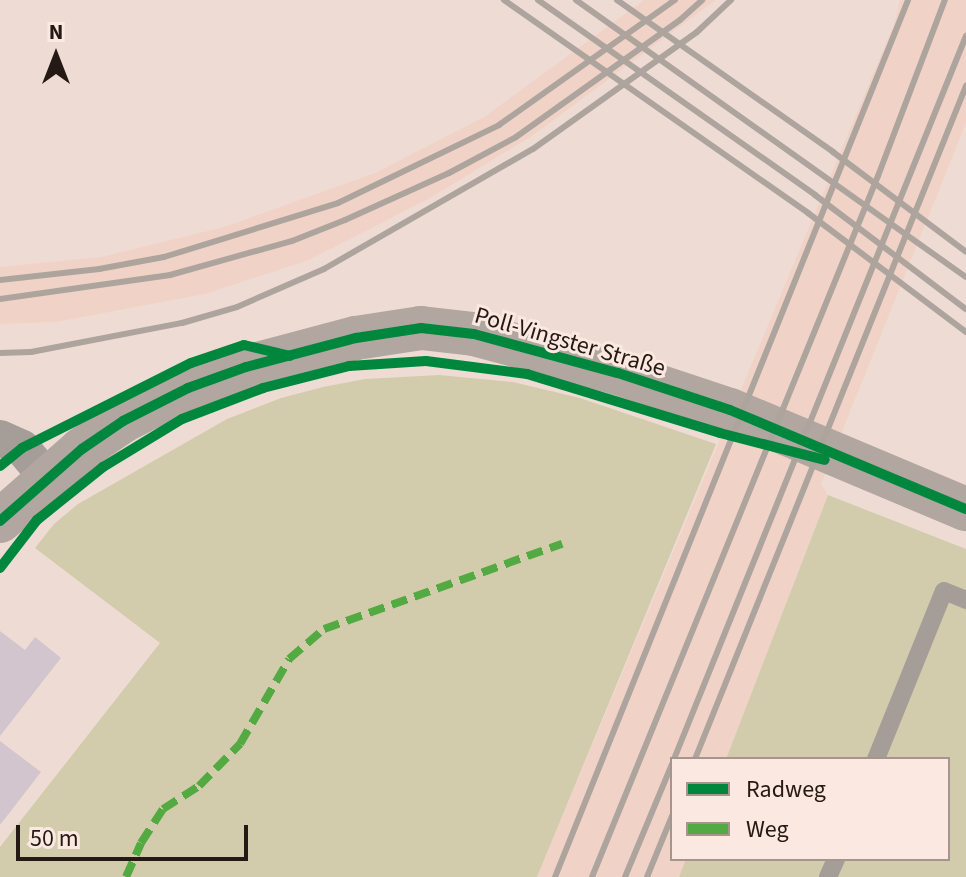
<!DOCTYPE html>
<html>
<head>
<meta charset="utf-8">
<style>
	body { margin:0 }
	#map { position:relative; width:966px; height:877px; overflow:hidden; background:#eedcd4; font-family:"Source Sans 3",sans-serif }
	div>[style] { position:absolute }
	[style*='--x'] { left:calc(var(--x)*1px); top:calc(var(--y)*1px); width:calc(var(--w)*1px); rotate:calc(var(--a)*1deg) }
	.built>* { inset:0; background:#f0d3c6 }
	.green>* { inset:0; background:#d2ccac }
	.building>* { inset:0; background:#d3c5ce }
	.lane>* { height:18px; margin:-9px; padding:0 9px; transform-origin:9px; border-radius:9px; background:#a59e98 }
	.street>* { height:36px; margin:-18px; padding:0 18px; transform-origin:18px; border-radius:18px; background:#a59e98 }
	.secondary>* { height:44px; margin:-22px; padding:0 22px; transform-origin:22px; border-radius:22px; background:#b1a6a0 }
	.rail>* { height:6px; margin:-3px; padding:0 3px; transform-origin:3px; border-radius:3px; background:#aea49e }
	.quiet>* { height:8px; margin-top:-4px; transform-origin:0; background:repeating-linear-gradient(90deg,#53a942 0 16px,transparent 0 24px) }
	.cycleway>* { height:10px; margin:-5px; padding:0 5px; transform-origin:5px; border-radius:5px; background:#00873e }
	span { translate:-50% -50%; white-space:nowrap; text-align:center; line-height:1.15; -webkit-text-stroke:6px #fbe8e0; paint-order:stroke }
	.street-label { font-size:24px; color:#241914 }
	.legend { position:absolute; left:670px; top:757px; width:280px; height:104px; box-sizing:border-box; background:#fbe8e0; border:2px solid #a5958e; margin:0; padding:10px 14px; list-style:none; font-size:24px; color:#241914 }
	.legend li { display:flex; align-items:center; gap:16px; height:40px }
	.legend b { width:40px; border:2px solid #a5958e }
	.north { position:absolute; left:16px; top:16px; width:80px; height:80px; -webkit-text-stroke:6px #fbe8e0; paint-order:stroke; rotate:0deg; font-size:22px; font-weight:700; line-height:32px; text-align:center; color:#241914 }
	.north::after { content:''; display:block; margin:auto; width:28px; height:36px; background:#241914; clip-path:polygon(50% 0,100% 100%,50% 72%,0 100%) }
	.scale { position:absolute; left:16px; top:825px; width:232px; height:36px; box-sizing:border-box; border:4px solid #241914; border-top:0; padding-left:10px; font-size:24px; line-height:28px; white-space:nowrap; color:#241914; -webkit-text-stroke:6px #fbe8e0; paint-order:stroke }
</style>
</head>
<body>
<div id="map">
	<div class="built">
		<i style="clip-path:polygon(644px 0,716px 0,532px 136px,430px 198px,309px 260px,205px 294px,56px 322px,0 324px,0 267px,101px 257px,224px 227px,375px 173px,484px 117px)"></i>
		<i style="clip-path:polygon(900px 0,966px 0,966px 123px,821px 484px,828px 495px,726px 759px,672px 759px,672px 859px,686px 859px,679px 877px,537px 877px,894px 24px)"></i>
	</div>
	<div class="green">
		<i style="clip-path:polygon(439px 375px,513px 382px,580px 398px,716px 444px,537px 877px,0 877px,0 847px,160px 643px,35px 548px,54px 524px,78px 504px,227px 419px,281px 398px,323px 387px,365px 379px)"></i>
		<i style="clip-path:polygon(828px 495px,966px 549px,966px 877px,679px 877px,686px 859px,948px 859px,948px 759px,726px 759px)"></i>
	</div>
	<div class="building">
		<i style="clip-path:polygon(0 631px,25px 650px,35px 637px,61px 658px,0 736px)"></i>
		<i style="clip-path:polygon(0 741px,41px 772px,0 825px)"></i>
	</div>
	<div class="lane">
		<i style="--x:876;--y:759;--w:181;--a:-68"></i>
		<i style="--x:944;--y:591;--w:24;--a:22"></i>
		<i style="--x:828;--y:877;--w:20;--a:-66"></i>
	</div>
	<div class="street">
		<i style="--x:0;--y:438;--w:24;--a:24"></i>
		<i style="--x:22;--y:448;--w:38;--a:50"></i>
	</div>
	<div class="secondary">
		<i style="--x:0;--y:521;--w:109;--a:-41.3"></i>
		<i style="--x:82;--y:449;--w:50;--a:-34.3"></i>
		<i style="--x:123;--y:421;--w:73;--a:-26.9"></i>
		<i style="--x:188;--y:388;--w:62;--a:-19.9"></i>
		<i style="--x:246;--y:367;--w:114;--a:-14.8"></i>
		<i style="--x:356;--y:338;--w:66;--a:-8.7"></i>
		<i style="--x:421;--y:328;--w:53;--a:6.5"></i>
		<i style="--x:474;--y:334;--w:149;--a:15.2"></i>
		<i style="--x:618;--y:373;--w:118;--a:18.3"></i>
		<i style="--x:730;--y:410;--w:256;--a:22.8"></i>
	</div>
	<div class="rail">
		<i style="--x:504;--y:0;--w:371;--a:35"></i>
		<i style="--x:808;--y:213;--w:198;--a:37"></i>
		<i style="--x:538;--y:0;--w:339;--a:35.1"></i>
		<i style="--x:815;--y:195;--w:189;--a:37.1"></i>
		<i style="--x:576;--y:0;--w:478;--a:35.4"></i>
		<i style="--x:617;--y:0;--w:264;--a:35.1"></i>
		<i style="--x:833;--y:152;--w:166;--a:36.9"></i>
		<i style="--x:0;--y:280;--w:100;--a:-6.3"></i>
		<i style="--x:99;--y:269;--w:66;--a:-10.5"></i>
		<i style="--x:164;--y:257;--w:182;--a:-17.2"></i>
		<i style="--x:338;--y:203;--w:179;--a:-25.8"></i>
		<i style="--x:499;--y:125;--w:216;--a:-35.4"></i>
		<i style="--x:0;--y:299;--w:172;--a:-8"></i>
		<i style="--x:170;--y:275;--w:127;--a:-15.6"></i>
		<i style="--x:292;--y:241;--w:57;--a:-21.6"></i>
		<i style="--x:345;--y:220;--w:114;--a:-24.3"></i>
		<i style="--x:449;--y:173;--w:76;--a:-28.2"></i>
		<i style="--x:516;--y:137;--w:201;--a:-35.5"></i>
		<i style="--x:680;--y:20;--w:30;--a:-42"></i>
		<i style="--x:0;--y:353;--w:31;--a:-2"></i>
		<i style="--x:31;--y:352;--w:154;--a:-10.9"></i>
		<i style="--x:182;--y:323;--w:57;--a:-16.2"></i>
		<i style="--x:237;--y:307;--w:95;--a:-23.6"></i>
		<i style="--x:324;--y:269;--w:241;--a:-29.9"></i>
		<i style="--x:533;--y:149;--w:201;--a:-35.5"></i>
		<i style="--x:697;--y:32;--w:47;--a:-43.3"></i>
		<i style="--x:674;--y:759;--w:780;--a:-68.01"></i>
		<i style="--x:695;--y:759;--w:726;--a:-68.07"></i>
		<i style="--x:555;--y:877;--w:945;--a:-68.07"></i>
		<i style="--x:592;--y:877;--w:757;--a:-67.81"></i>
		<i style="--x:878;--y:176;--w:188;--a:-69.2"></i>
		<i style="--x:625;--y:877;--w:122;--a:-67.4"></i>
		<i style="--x:647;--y:877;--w:66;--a:-67.7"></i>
	</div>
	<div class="quiet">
		<i style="--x:126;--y:877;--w:37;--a:-66"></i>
		<i style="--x:141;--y:843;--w:40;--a:-57.1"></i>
		<i style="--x:163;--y:809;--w:43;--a:-32.6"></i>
		<i style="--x:199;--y:786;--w:59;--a:-45.7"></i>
		<i style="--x:240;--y:744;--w:98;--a:-60"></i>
		<i style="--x:289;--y:659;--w:46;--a:-40.6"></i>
		<i style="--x:324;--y:629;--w:253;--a:-19.7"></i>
	</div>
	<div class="cycleway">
		<i style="--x:0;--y:466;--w:28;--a:-39"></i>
		<i style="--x:22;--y:448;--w:189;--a:-26.7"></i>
		<i style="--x:191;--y:363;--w:56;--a:-18.8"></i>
		<i style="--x:244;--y:345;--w:47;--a:13.4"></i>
		<i style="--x:0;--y:521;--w:109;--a:-41.3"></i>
		<i style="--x:82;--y:449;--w:50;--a:-34.3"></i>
		<i style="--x:123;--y:421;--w:73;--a:-26.9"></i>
		<i style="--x:188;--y:388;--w:62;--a:-19.9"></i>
		<i style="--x:246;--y:367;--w:114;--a:-14.8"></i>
		<i style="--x:356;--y:338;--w:66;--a:-8.7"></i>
		<i style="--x:421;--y:328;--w:53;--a:6.5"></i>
		<i style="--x:474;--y:334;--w:149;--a:15.2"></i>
		<i style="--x:618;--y:373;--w:118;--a:18.3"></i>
		<i style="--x:730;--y:410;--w:256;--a:22.8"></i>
		<i style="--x:0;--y:568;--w:61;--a:-52.4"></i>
		<i style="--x:37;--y:520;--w:85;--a:-38.8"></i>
		<i style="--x:103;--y:467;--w:92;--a:-31.3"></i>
		<i style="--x:182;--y:419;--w:87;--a:-20.9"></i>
		<i style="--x:263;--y:388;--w:89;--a:-14.3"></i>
		<i style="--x:349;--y:366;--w:77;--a:-3.7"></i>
		<i style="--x:426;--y:361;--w:102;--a:7.3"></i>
		<i style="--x:527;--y:374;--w:202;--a:17"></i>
		<i style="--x:720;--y:433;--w:108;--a:14.4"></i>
	</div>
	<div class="street-label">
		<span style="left:570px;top:342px;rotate:16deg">Poll-Vingster Straße</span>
	</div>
	<ul class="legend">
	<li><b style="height:10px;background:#00873e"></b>Radweg</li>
	<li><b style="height:10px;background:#53a942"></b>Weg</li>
	</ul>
	<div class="north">N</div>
	<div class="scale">50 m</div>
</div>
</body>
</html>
